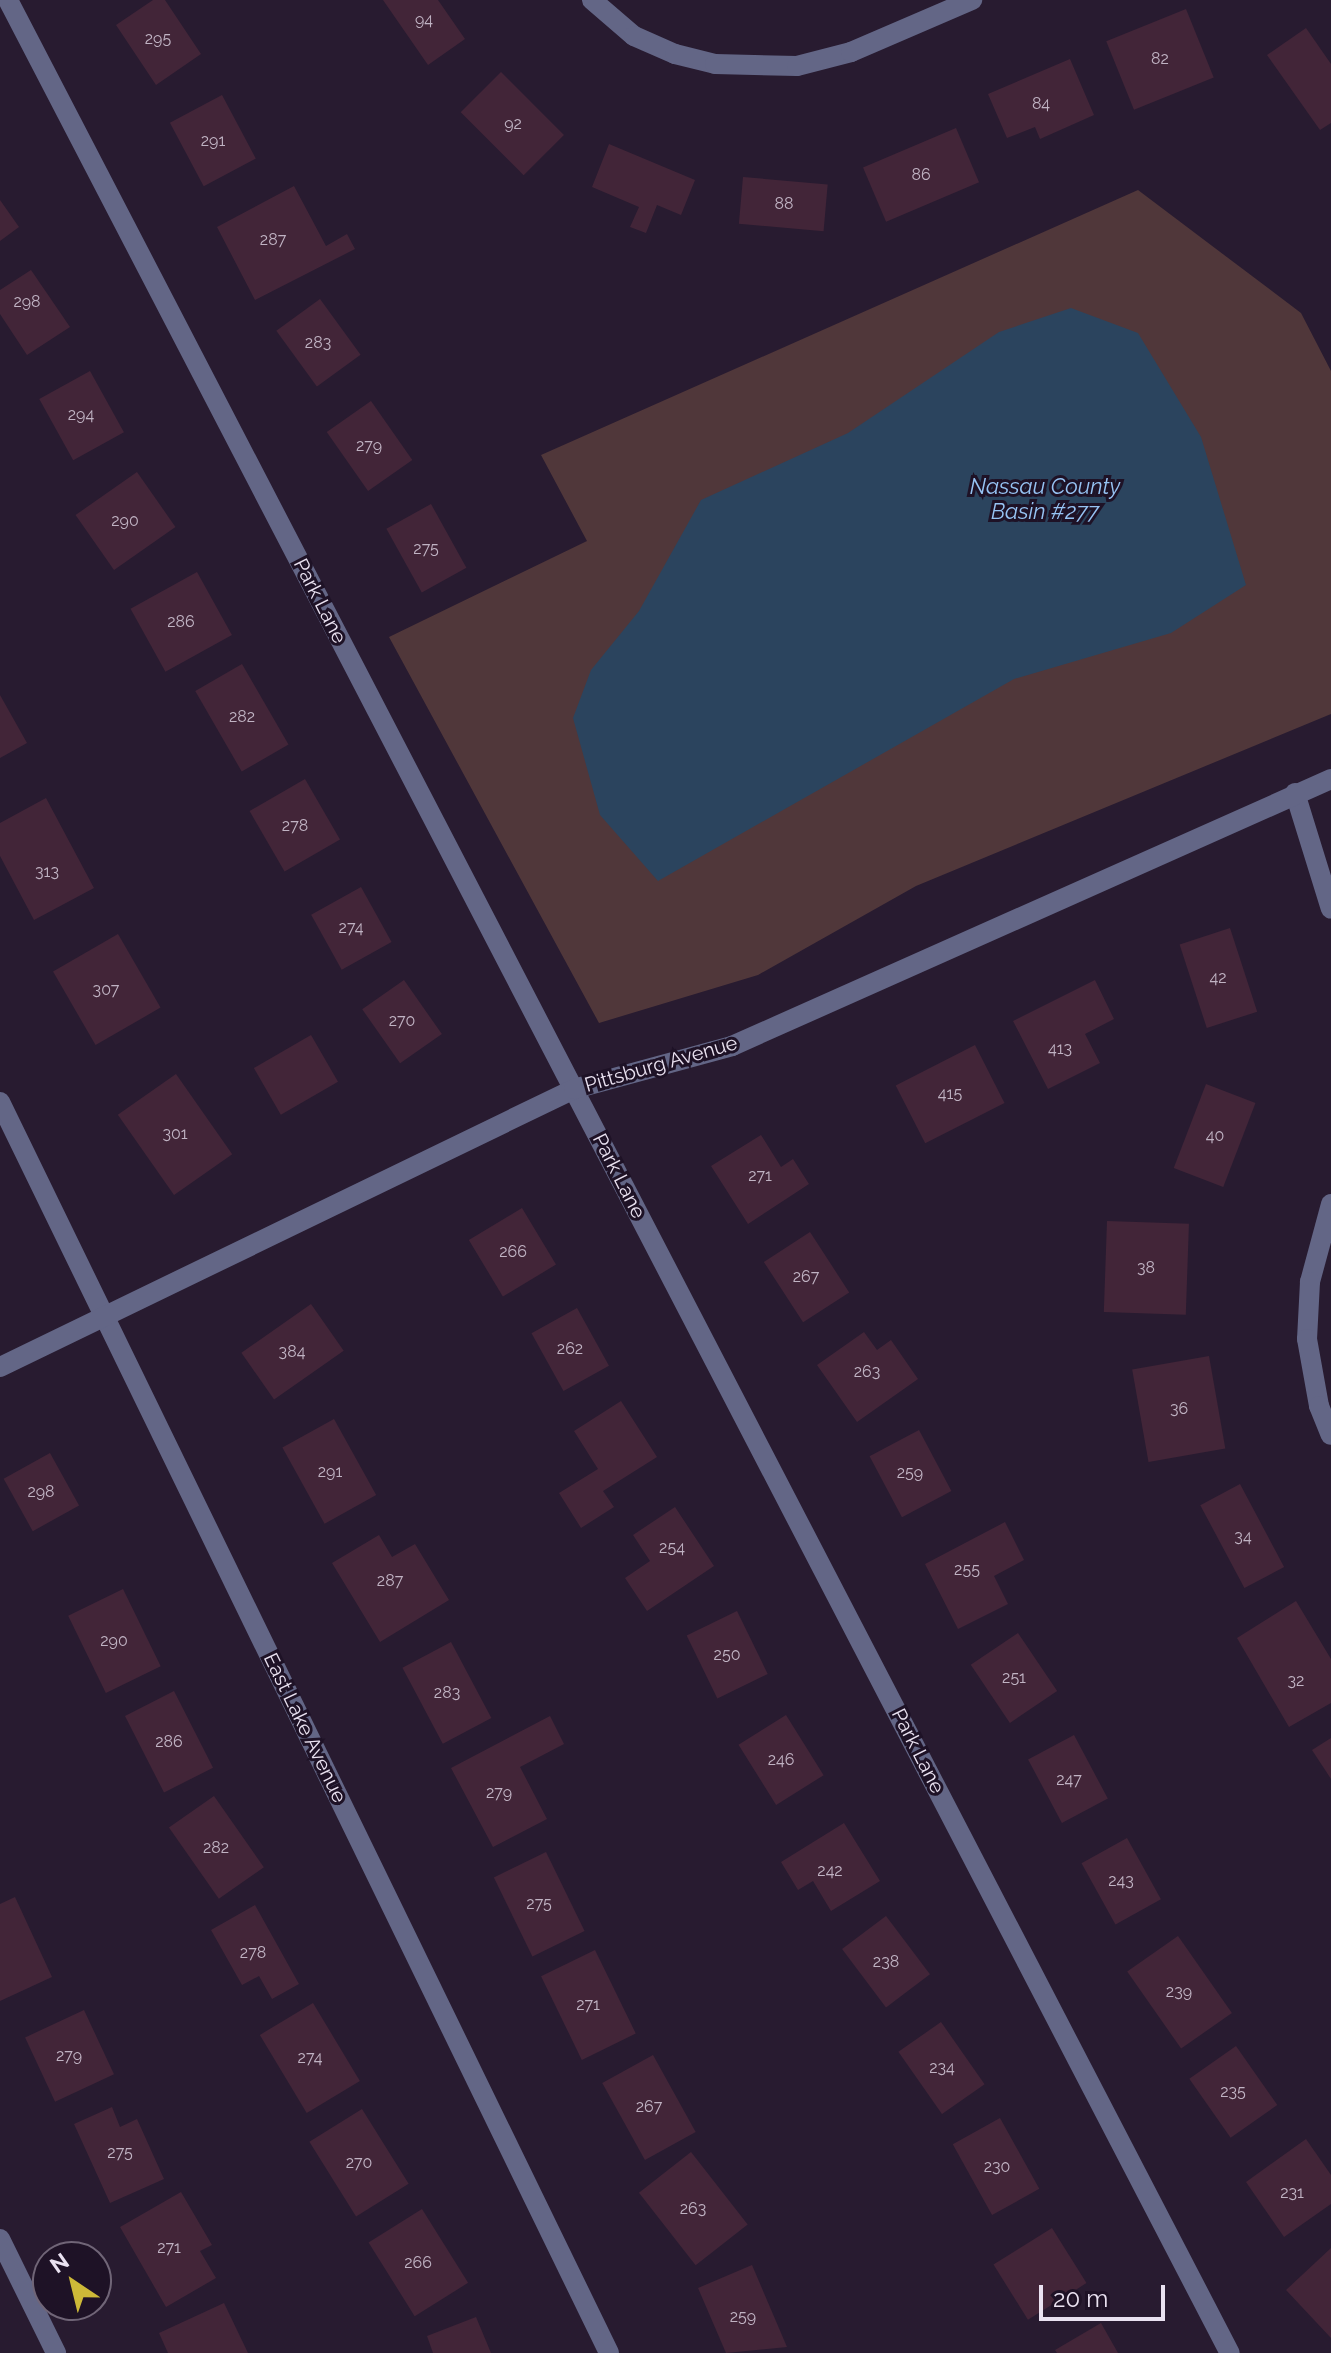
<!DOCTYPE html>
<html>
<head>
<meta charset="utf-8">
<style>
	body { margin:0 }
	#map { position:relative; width:1331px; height:2353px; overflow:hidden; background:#281b30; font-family:Raleway,sans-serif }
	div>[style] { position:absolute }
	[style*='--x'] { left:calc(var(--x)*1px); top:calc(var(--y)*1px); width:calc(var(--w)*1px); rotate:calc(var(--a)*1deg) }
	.green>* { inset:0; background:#50373a }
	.water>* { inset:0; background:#2b445e }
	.building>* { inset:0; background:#422538; transform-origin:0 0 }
	.minor>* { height:20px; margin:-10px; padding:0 10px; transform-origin:10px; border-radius:10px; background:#636686 }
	span { translate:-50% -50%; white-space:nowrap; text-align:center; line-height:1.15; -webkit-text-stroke:6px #1e1226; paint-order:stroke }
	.number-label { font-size:16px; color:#c0b3c3 }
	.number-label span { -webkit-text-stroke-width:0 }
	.street-label { font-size:20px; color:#eae2f1 }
	.water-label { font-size:22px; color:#96c3f3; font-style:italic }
	.north { position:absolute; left:32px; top:2241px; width:80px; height:80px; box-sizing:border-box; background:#1e1226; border:2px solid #706577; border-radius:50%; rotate:325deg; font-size:22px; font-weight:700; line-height:32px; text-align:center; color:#eae2f1 }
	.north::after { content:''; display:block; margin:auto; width:28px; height:36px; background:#cdb938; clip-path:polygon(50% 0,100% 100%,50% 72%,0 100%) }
	.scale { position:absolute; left:1039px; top:2285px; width:126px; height:36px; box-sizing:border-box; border:4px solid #eae2f1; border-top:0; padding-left:10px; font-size:24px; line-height:28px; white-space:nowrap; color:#eae2f1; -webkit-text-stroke:6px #1e1226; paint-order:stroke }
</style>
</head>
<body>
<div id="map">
	<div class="green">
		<i style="clip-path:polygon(1138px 190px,1301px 313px,1331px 371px,1331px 714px,916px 886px,758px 975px,599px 1023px,389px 637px,587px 541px,541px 455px)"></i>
	</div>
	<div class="water">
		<i style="clip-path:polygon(1071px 308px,1138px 333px,1201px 437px,1246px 585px,1171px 633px,1014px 679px,658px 881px,600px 815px,573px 718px,591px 670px,639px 611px,701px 500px,848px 433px,999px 332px)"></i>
	</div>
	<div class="building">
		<i style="clip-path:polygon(153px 0,165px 0,201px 54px,156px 85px,116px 25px)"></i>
		<i style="clip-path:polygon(383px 0,438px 0,465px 39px,428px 65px)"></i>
		<i style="left:1186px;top:9px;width:74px;height:86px;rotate:68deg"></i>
		<i style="clip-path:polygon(1306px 28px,1331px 64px,1331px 123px,1320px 130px,1267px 55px)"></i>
		<i style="clip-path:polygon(1070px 59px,1094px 115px,1040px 139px,1035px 127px,1007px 138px,988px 94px)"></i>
		<i style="left:501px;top:72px;width:89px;height:57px;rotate:45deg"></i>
		<i style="left:222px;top:95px;width:72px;height:59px;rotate:62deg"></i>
		<i style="left:956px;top:128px;width:59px;height:101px;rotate:67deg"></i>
		<i style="clip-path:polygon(609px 144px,695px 180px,681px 215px,657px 205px,646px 233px,630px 227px,639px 207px,592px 187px)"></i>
		<i style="left:743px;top:177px;width:85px;height:47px;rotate:5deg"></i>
		<i style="clip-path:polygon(294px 186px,326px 246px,347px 234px,355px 249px,255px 300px,217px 227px)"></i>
		<i style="clip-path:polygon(0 200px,19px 227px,0 241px)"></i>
		<i style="clip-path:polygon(31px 270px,70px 327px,27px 355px,0 314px,0 290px)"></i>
		<i style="left:320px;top:299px;width:69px;height:54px;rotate:54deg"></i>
		<i style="left:90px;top:371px;width:70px;height:58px;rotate:61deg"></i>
		<i style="left:371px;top:401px;width:72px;height:54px;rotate:55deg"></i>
		<i style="left:137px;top:472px;width:67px;height:75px;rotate:55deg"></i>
		<i style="left:431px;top:504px;width:73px;height:51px;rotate:61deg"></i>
		<i style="left:197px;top:572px;width:72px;height:76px;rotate:61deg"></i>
		<i style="left:242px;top:664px;width:93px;height:54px;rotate:60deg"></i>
		<i style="clip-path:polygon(0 695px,27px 743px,0 758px)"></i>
		<i style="left:305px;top:779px;width:70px;height:64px;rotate:60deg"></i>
		<i style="clip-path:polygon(46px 798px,94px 888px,34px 920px,0 856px,0 823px)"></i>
		<i style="left:361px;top:887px;width:63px;height:57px;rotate:61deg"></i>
		<i style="left:1230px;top:928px;width:88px;height:53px;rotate:72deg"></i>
		<i style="left:118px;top:934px;width:85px;height:75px;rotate:60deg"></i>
		<i style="left:404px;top:980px;width:66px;height:51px;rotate:55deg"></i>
		<i style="clip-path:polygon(1095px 980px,1114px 1019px,1085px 1034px,1100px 1063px,1048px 1089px,1013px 1021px)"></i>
		<i style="left:311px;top:1035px;width:54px;height:66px;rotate:60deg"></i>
		<i style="left:975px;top:1045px;width:65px;height:89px;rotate:63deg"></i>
		<i style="left:176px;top:1074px;width:98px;height:71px;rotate:55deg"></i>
		<i style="left:1206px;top:1084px;width:53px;height:90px;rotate:21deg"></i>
		<i style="clip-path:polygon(761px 1135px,781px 1167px,793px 1159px,809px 1184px,748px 1224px,711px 1166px)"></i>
		<i style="left:522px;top:1208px;width:66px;height:62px;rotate:59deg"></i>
		<i style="left:1107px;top:1221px;width:82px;height:91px;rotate:2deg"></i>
		<i style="left:810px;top:1232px;width:72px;height:55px;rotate:57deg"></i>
		<i style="left:311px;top:1304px;width:57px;height:85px;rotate:55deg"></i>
		<i style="left:577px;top:1308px;width:66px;height:52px;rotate:61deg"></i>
		<i style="clip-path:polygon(864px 1332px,877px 1350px,891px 1340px,918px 1379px,857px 1422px,817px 1365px)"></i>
		<i style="left:1209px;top:1356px;width:94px;height:78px;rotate:80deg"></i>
		<i style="clip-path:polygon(621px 1401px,657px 1457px,603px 1491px,614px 1507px,581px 1528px,559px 1493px,598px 1469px,574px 1431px)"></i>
		<i style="left:334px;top:1419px;width:87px;height:59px;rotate:61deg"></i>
		<i style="left:919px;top:1430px;width:69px;height:56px;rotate:62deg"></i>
		<i style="left:50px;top:1453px;width:60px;height:53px;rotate:61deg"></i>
		<i style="left:1240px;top:1484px;width:94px;height:45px;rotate:62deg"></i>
		<i style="clip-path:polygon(675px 1507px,714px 1566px,647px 1611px,625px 1578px,650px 1561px,633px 1535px)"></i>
		<i style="clip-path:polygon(1005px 1522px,1024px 1560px,994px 1576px,1008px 1604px,958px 1629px,925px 1564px)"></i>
		<i style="clip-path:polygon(379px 1535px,392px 1557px,415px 1544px,449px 1600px,380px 1642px,332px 1563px)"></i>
		<i style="left:123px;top:1589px;width:86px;height:61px;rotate:64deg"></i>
		<i style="clip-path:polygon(1296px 1601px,1331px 1659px,1331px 1703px,1289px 1727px,1237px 1638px)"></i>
		<i style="left:737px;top:1611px;width:70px;height:56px;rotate:64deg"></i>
		<i style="left:1018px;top:1633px;width:70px;height:57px;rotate:56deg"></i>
		<i style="left:451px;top:1642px;width:86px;height:55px;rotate:62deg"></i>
		<i style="left:174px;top:1691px;width:86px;height:55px;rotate:63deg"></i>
		<i style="left:786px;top:1715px;width:71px;height:56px;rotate:58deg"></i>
		<i style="clip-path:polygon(550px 1716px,564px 1744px,520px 1767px,547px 1819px,493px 1847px,451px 1768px)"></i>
		<i style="left:1074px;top:1735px;width:72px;height:52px;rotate:62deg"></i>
		<i style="clip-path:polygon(1331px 1738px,1331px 1779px,1312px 1750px)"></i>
		<i style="left:214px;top:1796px;width:87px;height:55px;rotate:55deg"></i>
		<i style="clip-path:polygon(844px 1823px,880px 1881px,831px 1911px,813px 1881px,798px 1890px,781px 1862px)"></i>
		<i style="left:1127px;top:1838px;width:70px;height:52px;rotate:61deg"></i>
		<i style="left:546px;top:1852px;width:88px;height:58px;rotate:64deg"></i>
		<i style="clip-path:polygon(15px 1897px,52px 1977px,0 2001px,0 1904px)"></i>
		<i style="clip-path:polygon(255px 1905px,299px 1984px,272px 1999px,259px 1976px,242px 1985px,211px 1930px)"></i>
		<i style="left:886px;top:1916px;width:73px;height:55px;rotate:53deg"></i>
		<i style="left:1178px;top:1936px;width:94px;height:62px;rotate:55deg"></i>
		<i style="left:595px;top:1950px;width:93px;height:60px;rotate:64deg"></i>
		<i style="left:313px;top:2003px;width:91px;height:62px;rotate:59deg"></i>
		<i style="left:84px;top:2010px;width:71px;height:65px;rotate:65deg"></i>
		<i style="left:941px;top:2022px;width:76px;height:52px;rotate:55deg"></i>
		<i style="left:1236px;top:2046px;width:72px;height:57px;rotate:55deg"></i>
		<i style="left:653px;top:2055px;width:88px;height:58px;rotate:61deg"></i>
		<i style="clip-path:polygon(112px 2107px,120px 2127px,137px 2119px,164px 2179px,110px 2203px,74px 2124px)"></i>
		<i style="left:362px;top:2109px;width:88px;height:62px;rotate:58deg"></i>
		<i style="left:1000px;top:2118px;width:81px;height:54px;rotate:61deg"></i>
		<i style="clip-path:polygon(1306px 2139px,1331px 2175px,1331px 2204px,1284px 2237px,1246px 2182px)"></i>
		<i style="left:691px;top:2152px;width:92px;height:66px;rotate:52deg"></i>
		<i style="clip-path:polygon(181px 2192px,212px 2245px,200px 2251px,216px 2278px,166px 2307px,120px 2227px)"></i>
		<i style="left:422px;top:2209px;width:87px;height:63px;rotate:58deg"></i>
		<i style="left:1052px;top:2228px;width:65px;height:69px;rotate:58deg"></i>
		<i style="clip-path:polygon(1331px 2248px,1331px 2338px,1286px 2290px)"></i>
		<i style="clip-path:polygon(752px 2265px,787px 2347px,726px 2353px,698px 2288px)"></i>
		<i style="clip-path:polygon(224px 2303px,248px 2353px,168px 2353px,159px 2333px)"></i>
		<i style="clip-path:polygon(476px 2317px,491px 2353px,433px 2353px,427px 2336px)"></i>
		<i style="clip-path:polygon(1101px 2323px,1118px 2353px,1057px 2353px,1055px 2350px)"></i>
	</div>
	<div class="minor">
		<i style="--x:8;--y:0;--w:2651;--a:62.56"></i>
		<i style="--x:592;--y:0;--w:55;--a:40.6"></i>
		<i style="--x:634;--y:36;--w:45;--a:23.7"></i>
		<i style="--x:675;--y:54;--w:41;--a:14"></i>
		<i style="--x:715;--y:64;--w:82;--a:1.4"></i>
		<i style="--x:797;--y:66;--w:56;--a:-14.5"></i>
		<i style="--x:851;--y:52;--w:132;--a:-23.3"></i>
		<i style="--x:1295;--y:793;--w:121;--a:72.8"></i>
		<i style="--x:0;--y:1102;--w:1391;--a:64.04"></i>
		<i style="--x:1331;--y:1204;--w:81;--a:105.1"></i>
		<i style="--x:1310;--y:1282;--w:57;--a:93"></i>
		<i style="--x:1307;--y:1339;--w:68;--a:79.8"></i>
		<i style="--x:1319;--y:1406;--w:31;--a:68"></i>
		<i style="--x:0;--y:1367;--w:638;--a:-25.84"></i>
		<i style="--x:574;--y:1089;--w:164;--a:-15.2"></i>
		<i style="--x:732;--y:1046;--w:656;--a:-24.02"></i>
		<i style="--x:0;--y:2239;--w:127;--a:63.8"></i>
	</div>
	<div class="number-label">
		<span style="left:424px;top:20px">94</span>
		<span style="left:158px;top:39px">295</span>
		<span style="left:1160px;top:59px">82</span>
		<span style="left:1041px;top:104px">84</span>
		<span style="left:513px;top:124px">92</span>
		<span style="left:213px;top:141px">291</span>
		<span style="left:921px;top:175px">86</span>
		<span style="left:784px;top:204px">88</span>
		<span style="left:273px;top:240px">287</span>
		<span style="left:27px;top:302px">298</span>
		<span style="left:318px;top:343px">283</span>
		<span style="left:81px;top:415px">294</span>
		<span style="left:369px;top:446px">279</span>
		<span style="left:125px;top:521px">290</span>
		<span style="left:426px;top:549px">275</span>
		<span style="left:181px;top:622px">286</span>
		<span style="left:242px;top:717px">282</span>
		<span style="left:295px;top:826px">278</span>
		<span style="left:47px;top:872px">313</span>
		<span style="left:351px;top:928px">274</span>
		<span style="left:1218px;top:978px">42</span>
		<span style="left:106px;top:990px">307</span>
		<span style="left:402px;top:1021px">270</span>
		<span style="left:1060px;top:1049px">413</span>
		<span style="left:950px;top:1094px">415</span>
		<span style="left:175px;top:1134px">301</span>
		<span style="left:1215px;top:1136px">40</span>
		<span style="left:760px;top:1176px">271</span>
		<span style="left:513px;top:1252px">266</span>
		<span style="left:1146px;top:1268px">38</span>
		<span style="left:806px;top:1277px">267</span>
		<span style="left:570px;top:1349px">262</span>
		<span style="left:292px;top:1352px">384</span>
		<span style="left:867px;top:1372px">263</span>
		<span style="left:1179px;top:1409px">36</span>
		<span style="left:330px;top:1472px">291</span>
		<span style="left:910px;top:1473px">259</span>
		<span style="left:41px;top:1492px">298</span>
		<span style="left:1243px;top:1537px">34</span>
		<span style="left:672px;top:1548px">254</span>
		<span style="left:967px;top:1570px">255</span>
		<span style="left:390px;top:1581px">287</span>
		<span style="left:114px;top:1641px">290</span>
		<span style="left:727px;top:1655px">250</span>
		<span style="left:1014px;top:1678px">251</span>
		<span style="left:1296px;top:1681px">32</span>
		<span style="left:447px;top:1693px">283</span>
		<span style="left:169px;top:1742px">286</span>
		<span style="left:781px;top:1760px">246</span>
		<span style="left:1069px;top:1780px">247</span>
		<span style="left:499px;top:1793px">279</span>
		<span style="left:216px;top:1848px">282</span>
		<span style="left:830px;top:1871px">242</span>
		<span style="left:1121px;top:1881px">243</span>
		<span style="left:539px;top:1904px">275</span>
		<span style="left:253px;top:1953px">278</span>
		<span style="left:886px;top:1962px">238</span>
		<span style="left:1179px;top:1992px">239</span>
		<span style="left:588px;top:2005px">271</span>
		<span style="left:69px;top:2056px">279</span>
		<span style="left:310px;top:2058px">274</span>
		<span style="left:942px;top:2068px">234</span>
		<span style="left:1233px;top:2092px">235</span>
		<span style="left:649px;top:2107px">267</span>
		<span style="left:120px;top:2153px">275</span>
		<span style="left:359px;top:2163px">270</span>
		<span style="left:997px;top:2167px">230</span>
		<span style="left:1292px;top:2193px">231</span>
		<span style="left:693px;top:2209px">263</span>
		<span style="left:169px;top:2248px">271</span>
		<span style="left:418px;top:2263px">266</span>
		<span style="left:743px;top:2317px">259</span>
	</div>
	<div class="street-label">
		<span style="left:320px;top:601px;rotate:63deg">Park Lane</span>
		<span style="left:661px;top:1064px;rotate:-16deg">Pittsburg Avenue</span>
		<span style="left:619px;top:1176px;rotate:63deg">Park Lane</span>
		<span style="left:305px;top:1728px;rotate:64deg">East Lake Avenue</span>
		<span style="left:918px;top:1751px;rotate:63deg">Park Lane</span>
	</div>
	<div class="water-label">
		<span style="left:1045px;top:499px">Nassau County<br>Basin #277</span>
	</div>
	<div class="north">N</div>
	<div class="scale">20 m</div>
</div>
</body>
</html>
